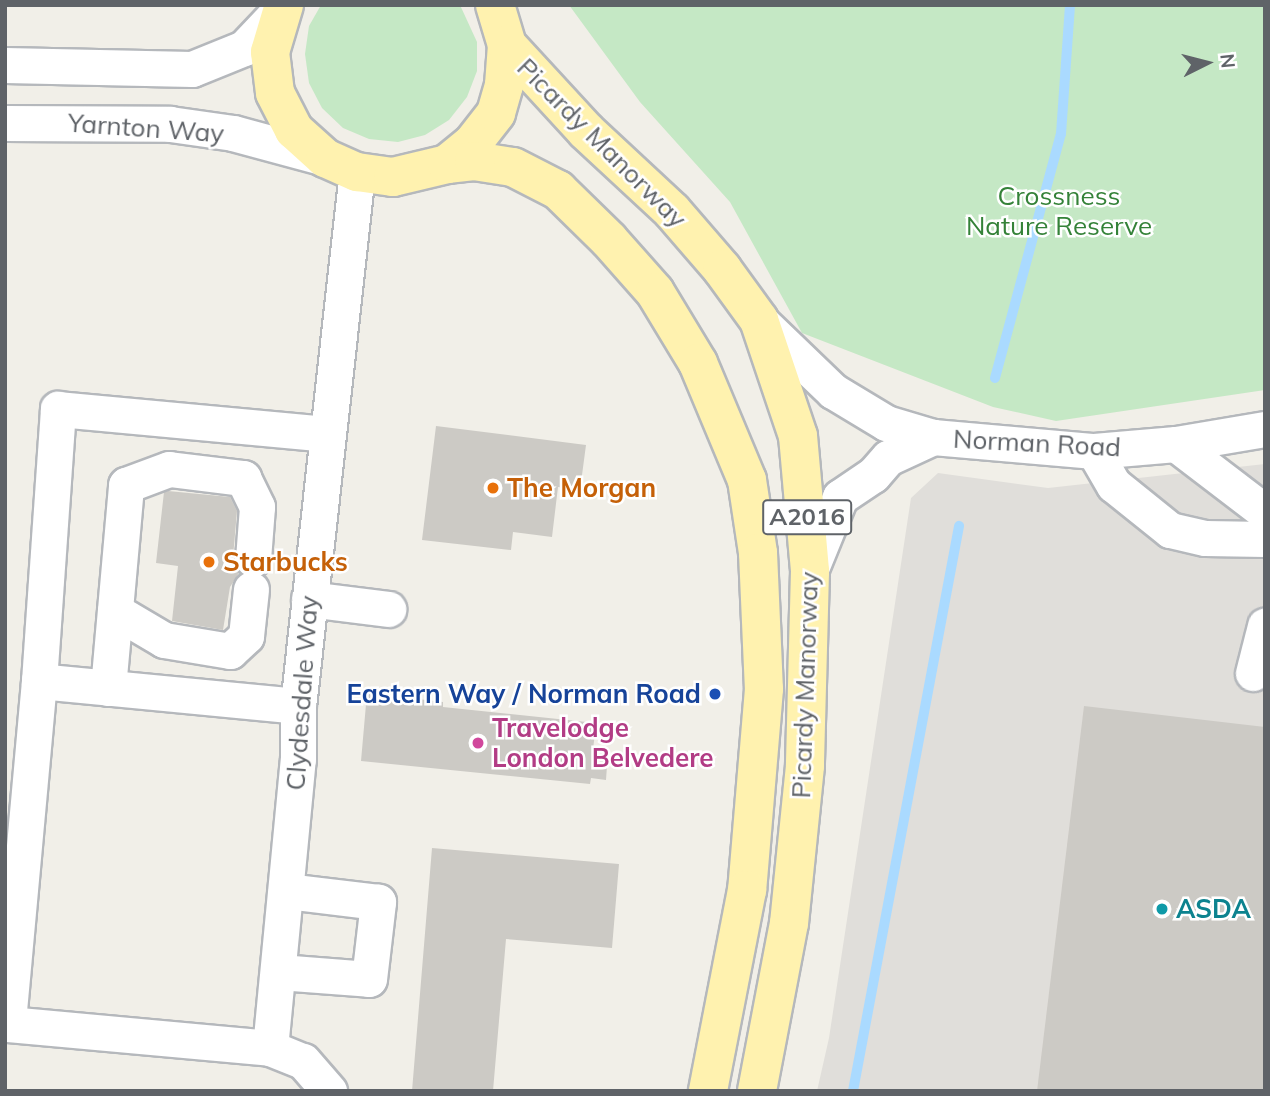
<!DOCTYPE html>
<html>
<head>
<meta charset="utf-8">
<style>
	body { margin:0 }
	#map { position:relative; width:1270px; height:1096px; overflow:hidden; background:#f1efe8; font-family:Mulish,sans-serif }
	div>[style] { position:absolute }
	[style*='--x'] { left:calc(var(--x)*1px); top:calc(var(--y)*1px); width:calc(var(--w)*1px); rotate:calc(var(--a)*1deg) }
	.industrial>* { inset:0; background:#e0deda }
	.green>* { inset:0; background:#c5e8c5 }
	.stream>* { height:10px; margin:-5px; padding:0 5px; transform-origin:5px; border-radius:5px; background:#aadaff }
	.building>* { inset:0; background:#cccac5 }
	.roads { filter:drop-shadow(2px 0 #b5b8bc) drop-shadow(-2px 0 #b5b8bc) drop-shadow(0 2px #b5b8bc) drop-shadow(0 -2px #b5b8bc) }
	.minor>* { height:35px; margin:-17.5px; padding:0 17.5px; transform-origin:17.5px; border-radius:17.5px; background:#fff }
	.major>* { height:38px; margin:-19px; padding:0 19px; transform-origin:19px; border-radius:19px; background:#fff2af }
	.dots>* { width:19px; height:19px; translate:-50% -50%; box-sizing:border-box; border:4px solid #fff; border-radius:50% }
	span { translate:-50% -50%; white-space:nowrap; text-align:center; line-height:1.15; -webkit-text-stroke:5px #fff; paint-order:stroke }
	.shield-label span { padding:2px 5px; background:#fff; border:2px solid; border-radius:5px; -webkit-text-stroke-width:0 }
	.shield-label { font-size:24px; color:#5f6368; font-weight:700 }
	.street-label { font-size:26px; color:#5f6368 }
	.park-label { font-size:26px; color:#348238 }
	.food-label { font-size:26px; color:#c56008; font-weight:700 }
	.left { translate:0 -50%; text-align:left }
	.transit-label { font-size:26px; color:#164399; font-weight:700 }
	.right { translate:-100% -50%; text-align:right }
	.hotel-label { font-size:26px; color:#b23c85; font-weight:700 }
	.culture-label { font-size:26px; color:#0d838f; font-weight:700 }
	.frame { position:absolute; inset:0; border:7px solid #5f6368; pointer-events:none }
	.north { position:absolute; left:1172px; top:28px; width:70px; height:70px; -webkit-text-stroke:5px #fff; paint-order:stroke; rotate:84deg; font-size:19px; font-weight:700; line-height:28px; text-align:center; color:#5f6368 }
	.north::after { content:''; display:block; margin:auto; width:24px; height:32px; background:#5f6368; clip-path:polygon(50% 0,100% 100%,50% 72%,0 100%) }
</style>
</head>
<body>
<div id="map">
	<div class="industrial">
		<i style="clip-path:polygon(1265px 464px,1265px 1091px,817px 1091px,829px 1038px,911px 498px,938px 473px,1048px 488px)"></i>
	</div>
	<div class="green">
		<i style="clip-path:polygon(321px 5px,460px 5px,477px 42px,477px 71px,467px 97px,449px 120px,425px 135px,398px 142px,369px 139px,343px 128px,322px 108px,309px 83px,305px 54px,309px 26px)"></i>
		<i style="clip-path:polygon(569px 5px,1265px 5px,1265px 390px,1056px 421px,993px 407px,802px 333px,730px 202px,640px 102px)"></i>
	</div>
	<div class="stream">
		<i style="--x:995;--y:378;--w:253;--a:-74.9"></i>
		<i style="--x:1061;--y:134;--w:129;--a:-86"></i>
		<i style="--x:853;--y:1091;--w:575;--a:-79.37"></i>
	</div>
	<div class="building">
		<i style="clip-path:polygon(436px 426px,586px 445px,580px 490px,558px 487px,552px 537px,513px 532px,511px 550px,422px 540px)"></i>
		<i style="clip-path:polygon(168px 491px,230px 497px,237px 511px,233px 557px,239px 573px,230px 587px,223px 630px,172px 621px,178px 566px,156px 563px,164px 492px)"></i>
		<i style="clip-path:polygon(367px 693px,443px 702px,443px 707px,596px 723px,593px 750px,608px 752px,606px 780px,591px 778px,590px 784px,361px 761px)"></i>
		<i style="clip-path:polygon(1084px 706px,1265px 727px,1265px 1091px,1037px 1091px)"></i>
		<i style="clip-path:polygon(432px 848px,619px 864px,612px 948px,506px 939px,493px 1091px,412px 1091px)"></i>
	</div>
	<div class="roads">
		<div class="minor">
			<i style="--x:5;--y:65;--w:187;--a:1.2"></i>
			<i style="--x:192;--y:69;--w:56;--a:-22"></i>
			<i style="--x:244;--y:48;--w:51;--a:-46.6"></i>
			<i style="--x:5;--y:123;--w:165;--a:0.3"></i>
			<i style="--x:170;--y:124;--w:64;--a:8.1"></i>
			<i style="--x:233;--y:133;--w:95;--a:15.2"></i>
			<i style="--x:759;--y:320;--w:103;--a:43.8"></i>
			<i style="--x:833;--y:391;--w:62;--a:31.1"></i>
			<i style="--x:886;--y:423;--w:49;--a:16.6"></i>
			<i style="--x:933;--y:437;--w:162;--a:5"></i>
			<i style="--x:1094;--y:451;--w:82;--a:-4.9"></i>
			<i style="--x:1176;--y:444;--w:90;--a:-9.6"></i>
			<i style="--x:1176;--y:444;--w:112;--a:37.4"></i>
			<i style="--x:1094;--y:451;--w:39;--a:60"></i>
			<i style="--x:1114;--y:485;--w:72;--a:38.8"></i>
			<i style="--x:1170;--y:530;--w:36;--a:13"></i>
			<i style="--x:1205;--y:538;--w:60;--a:1"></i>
			<i style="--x:810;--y:571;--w:80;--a:-67.9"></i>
			<i style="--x:840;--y:497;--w:40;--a:-34"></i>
			<i style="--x:873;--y:475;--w:23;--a:-49"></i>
			<i style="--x:888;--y:458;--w:50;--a:-25"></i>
			<i style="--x:309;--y:599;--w:80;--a:7.2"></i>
			<i style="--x:115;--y:611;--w:57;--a:30.6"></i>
			<i style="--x:164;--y:640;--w:67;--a:9.5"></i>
			<i style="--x:230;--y:651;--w:22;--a:-43"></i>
			<i style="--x:246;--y:636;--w:47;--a:-83.9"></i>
			<i style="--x:1253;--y:673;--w:49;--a:-75.7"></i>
			<i style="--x:39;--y:681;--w:344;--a:95.2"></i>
			<i style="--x:8;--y:1024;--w:263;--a:5.2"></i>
			<i style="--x:270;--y:1048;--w:35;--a:22"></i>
			<i style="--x:303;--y:1061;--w:40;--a:49"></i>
			<i style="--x:108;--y:688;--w:204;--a:-84.9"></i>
			<i style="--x:126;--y:485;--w:46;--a:-20.4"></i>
			<i style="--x:169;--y:469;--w:75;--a:6.9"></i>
			<i style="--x:243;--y:478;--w:32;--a:64"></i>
			<i style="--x:257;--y:507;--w:52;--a:94.4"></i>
			<i style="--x:298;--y:706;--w:260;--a:-174.5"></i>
			<i style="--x:39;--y:681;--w:273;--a:-86"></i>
			<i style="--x:58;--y:409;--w:268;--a:5.3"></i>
			<i style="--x:279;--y:972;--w:90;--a:4.4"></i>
			<i style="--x:369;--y:979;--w:78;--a:-83.3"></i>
			<i style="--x:378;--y:902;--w:93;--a:-173.2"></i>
			<i style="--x:270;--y:1048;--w:290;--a:-84.5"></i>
			<i style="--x:298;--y:759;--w:53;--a:-90"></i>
			<i style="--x:298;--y:706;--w:537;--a:-83.7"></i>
		</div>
		<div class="major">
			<i style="--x:284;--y:5;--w:49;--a:106.6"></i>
			<i style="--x:270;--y:52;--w:41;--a:83"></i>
			<i style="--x:275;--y:93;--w:42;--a:62.8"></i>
			<i style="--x:294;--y:130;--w:42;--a:42.1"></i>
			<i style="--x:325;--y:158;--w:35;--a:24"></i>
			<i style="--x:357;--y:172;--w:36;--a:8"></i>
			<i style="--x:393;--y:177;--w:56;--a:-13.5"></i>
			<i style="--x:447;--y:164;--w:32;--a:-39"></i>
			<i style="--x:472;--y:144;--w:39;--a:-52"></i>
			<i style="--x:496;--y:113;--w:29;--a:-74"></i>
			<i style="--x:504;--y:85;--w:40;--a:-85.7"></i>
			<i style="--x:507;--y:45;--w:42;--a:-106.7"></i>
			<i style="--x:507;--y:45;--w:117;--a:47.4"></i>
			<i style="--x:586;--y:131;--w:117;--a:42.9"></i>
			<i style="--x:672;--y:211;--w:77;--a:49.2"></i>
			<i style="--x:722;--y:269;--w:63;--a:54"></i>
			<i style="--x:759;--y:320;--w:122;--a:71.4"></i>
			<i style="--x:798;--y:436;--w:136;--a:84.9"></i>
			<i style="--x:810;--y:571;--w:195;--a:91.5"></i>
			<i style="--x:805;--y:766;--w:158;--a:95.8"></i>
			<i style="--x:789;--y:923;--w:171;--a:100.8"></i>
			<i style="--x:447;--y:164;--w:27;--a:-6"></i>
			<i style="--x:474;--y:161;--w:39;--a:9"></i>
			<i style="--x:513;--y:167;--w:51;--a:27.1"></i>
			<i style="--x:558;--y:190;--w:71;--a:44.4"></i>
			<i style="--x:609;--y:240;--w:69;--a:48.5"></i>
			<i style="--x:655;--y:292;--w:83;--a:58.8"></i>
			<i style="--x:698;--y:363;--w:127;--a:67.3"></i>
			<i style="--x:747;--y:480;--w:74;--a:81.4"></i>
			<i style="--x:758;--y:553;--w:136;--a:87.5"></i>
			<i style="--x:764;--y:689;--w:202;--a:94.8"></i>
			<i style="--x:747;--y:890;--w:205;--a:101"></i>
		</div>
	</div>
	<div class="dots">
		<i style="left:493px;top:488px;background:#e8710a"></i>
		<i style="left:209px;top:562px;background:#e8710a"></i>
		<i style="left:715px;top:694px;background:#1a4fb4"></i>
		<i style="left:478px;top:743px;background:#d1479c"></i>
		<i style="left:1162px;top:909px;background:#0f9aa8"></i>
	</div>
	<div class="shield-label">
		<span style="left:807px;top:517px">A2016</span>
	</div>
	<div class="street-label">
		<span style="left:146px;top:128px;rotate:4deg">Yarnton Way</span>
		<span style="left:602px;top:143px;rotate:45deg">Picardy Manorway</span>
		<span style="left:1037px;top:443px;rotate:3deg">Norman Road</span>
		<span style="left:805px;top:685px;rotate:-88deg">Picardy Manorway</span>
		<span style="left:302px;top:693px;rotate:-86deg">Clydesdale Way</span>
	</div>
	<div class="park-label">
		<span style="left:1059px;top:211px">Crossness<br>Nature Reserve</span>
	</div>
	<div class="food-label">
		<span class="left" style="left:507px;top:488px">The Morgan</span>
		<span class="left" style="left:223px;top:562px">Starbucks</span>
	</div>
	<div class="transit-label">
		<span class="right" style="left:701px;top:694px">Eastern Way / Norman Road</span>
	</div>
	<div class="hotel-label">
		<span class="left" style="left:492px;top:743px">Travelodge<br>London Belvedere</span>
	</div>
	<div class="culture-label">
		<span class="left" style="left:1176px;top:909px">ASDA</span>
	</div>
	<div class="frame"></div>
	<div class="north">N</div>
</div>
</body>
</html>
